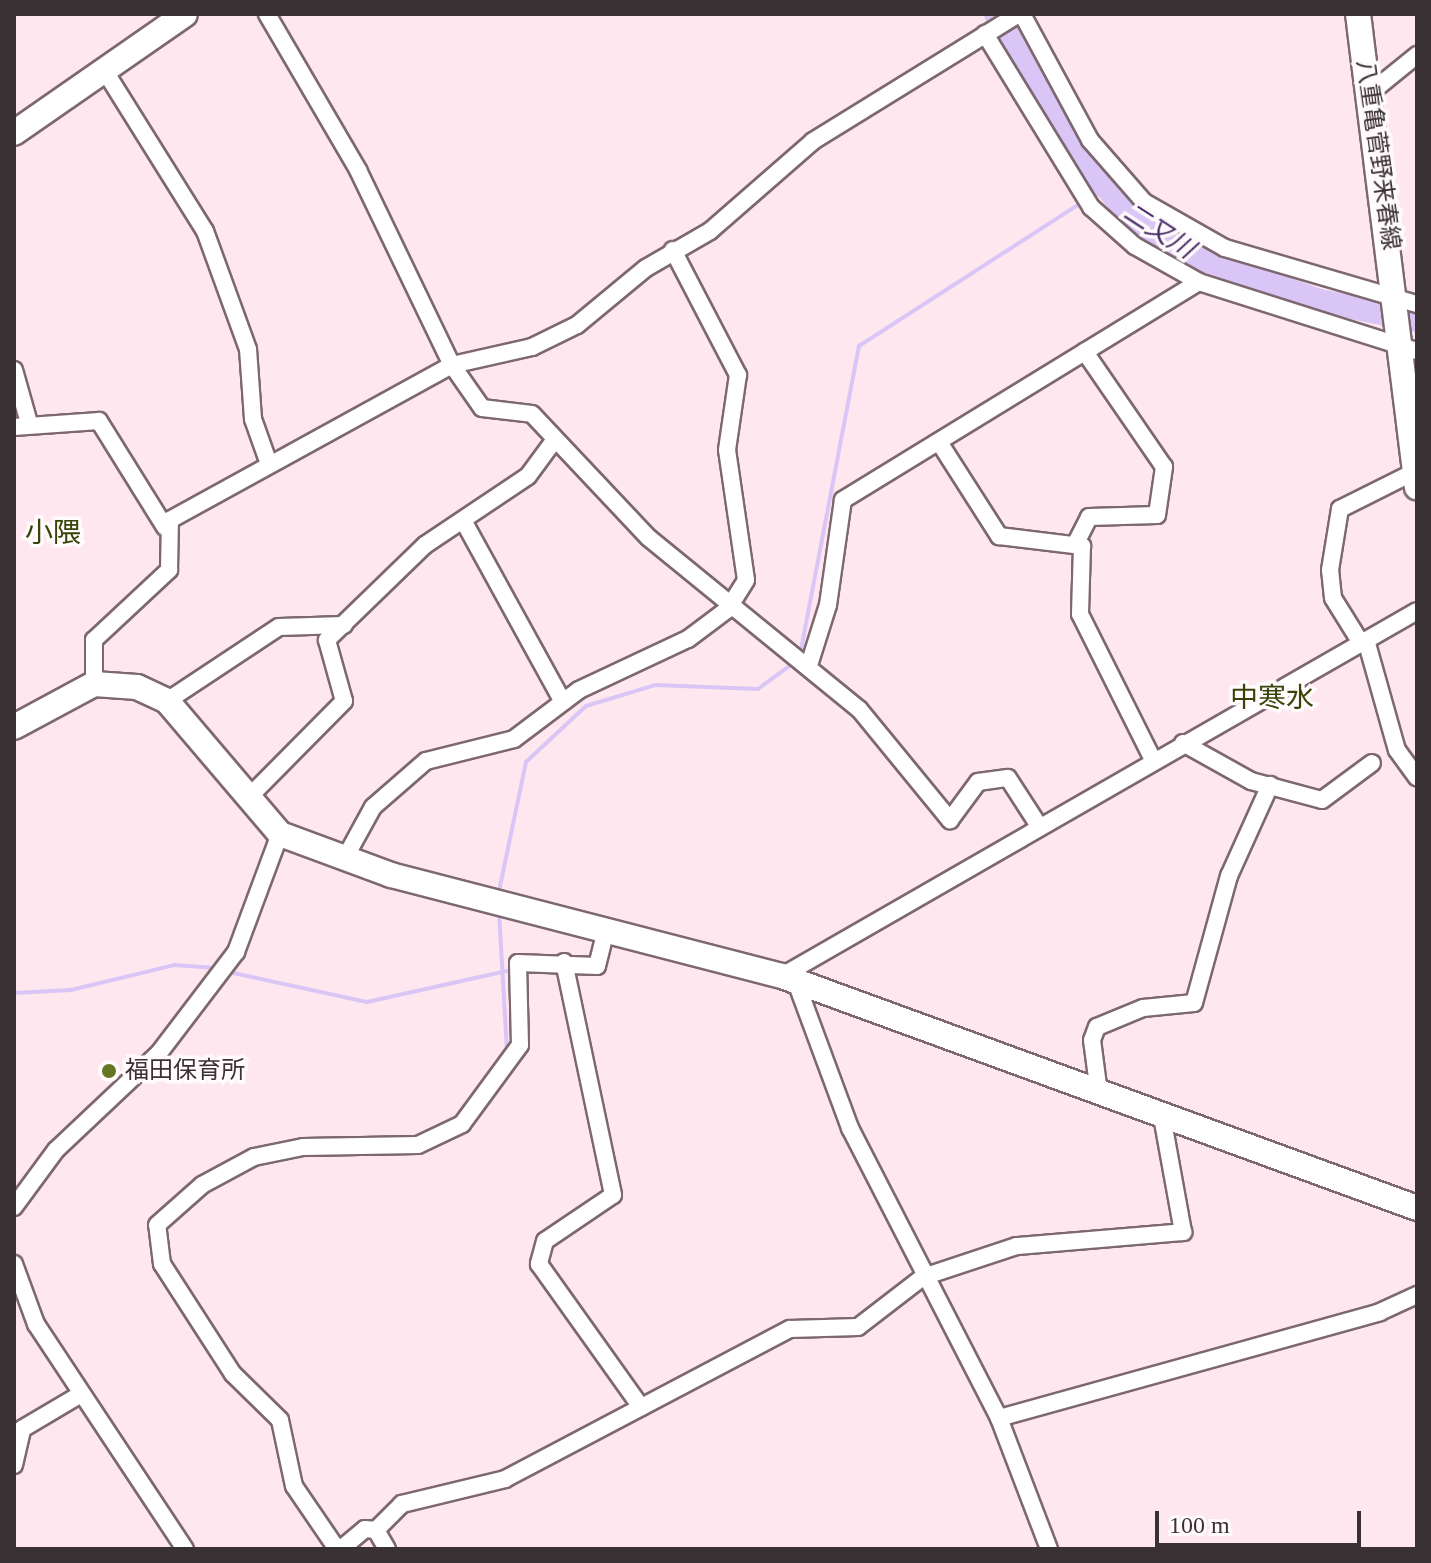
<!DOCTYPE html>
<html>
<head>
<meta charset="utf-8">
<style>
	body { margin:0 }
	#map { position:relative; width:1431px; height:1563px; overflow:hidden; background:#ffe7ef; font-family:"Times New Roman","Noto Sans JP",serif }
	div>[style] { position:absolute }
	[style*='--x'] { left:calc(var(--x)*1px); top:calc(var(--y)*1px); width:calc(var(--w)*1px); rotate:calc(var(--a)*1deg) }
	.stream>* { height:4px; margin:-2px; padding:0 2px; transform-origin:2px; border-radius:2px; background:#dac6f6 }
	.river>* { height:24px; margin:-12px; padding:0 12px; transform-origin:12px; border-radius:12px; background:#dac6f6 }
	.roads { filter:drop-shadow(2px 0 #7d6870) drop-shadow(-2px 0 #7d6870) drop-shadow(0 2px #7d6870) drop-shadow(0 -2px #7d6870) }
	.street>* { height:16px; margin:-8px; padding:0 8px; transform-origin:8px; border-radius:8px; background:#fff }
	.secondary>* { height:24px; margin:-12px; padding:0 12px; transform-origin:12px; border-radius:12px; background:#fff }
	.dots>* { width:22px; height:22px; translate:-50% -50%; box-sizing:border-box; border:4px solid #fffafc; border-radius:50% }
	span { translate:-50% -50%; white-space:nowrap; text-align:center; line-height:1.15; -webkit-text-stroke:7px #fffafc; paint-order:stroke }
	.street-label { font-size:24px; color:#3a3134 }
	.poi-label { font-size:24px; color:#3a3134 }
	.left { translate:0 -50%; text-align:left }
	.water-label { font-size:26px; color:#452a63; font-style:italic }
	.quarter-label { font-size:28px; color:#384308 }
	.frame { position:absolute; inset:0; border:16px solid #3a3134; pointer-events:none }
	.scale { position:absolute; left:1155px; top:1511px; width:206px; height:36px; box-sizing:border-box; border:4px solid #3a3134; border-top:0; padding-left:10px; font-size:24px; line-height:28px; white-space:nowrap; color:#3a3134; -webkit-text-stroke:6px #fffafc; paint-order:stroke }
</style>
</head>
<body>
<div id="map">
	<div class="stream">
		<i style="--x:1092;--y:197;--w:13;--a:-32"></i>
		<i style="--x:800;--y:655;--w:315;--a:-79.2"></i>
		<i style="--x:859;--y:346;--w:268;--a:-32.8"></i>
		<i style="--x:498;--y:896;--w:137;--a:-78.2"></i>
		<i style="--x:526;--y:762;--w:82;--a:-43"></i>
		<i style="--x:586;--y:706;--w:72;--a:-16.9"></i>
		<i style="--x:655;--y:685;--w:103;--a:2.2"></i>
		<i style="--x:758;--y:689;--w:46;--a:-36.1"></i>
		<i style="--x:499;--y:912;--w:139;--a:86.7"></i>
		<i style="--x:229;--y:972;--w:141;--a:12.3"></i>
		<i style="--x:367;--y:1002;--w:143;--a:-12.5"></i>
		<i style="--x:14;--y:993;--w:57;--a:-3"></i>
		<i style="--x:71;--y:990;--w:106;--a:-13.6"></i>
		<i style="--x:174;--y:965;--w:43;--a:4"></i>
		<i style="--x:430;--y:1148;--w:18;--a:-27"></i>
		<i style="--x:362;--y:1154;--w:43;--a:-1.3"></i>
		<i style="--x:289;--y:1491;--w:69;--a:56.8"></i>
	</div>
	<div class="river">
		<i style="--x:996;--y:14;--w:163;--a:59.8"></i>
		<i style="--x:1078;--y:155;--w:88;--a:48.7"></i>
		<i style="--x:1136;--y:221;--w:53;--a:34.3"></i>
		<i style="--x:1180;--y:251;--w:149;--a:19.7"></i>
		<i style="--x:1320;--y:301;--w:99;--a:11.1"></i>
	</div>
	<div class="roads">
		<div class="street">
			<i style="--x:267;--y:14;--w:181;--a:59.7"></i>
			<i style="--x:358;--y:170;--w:216;--a:64.3"></i>
			<i style="--x:452;--y:365;--w:52;--a:55.1"></i>
			<i style="--x:482;--y:408;--w:50;--a:6.8"></i>
			<i style="--x:532;--y:414;--w:170;--a:46.7"></i>
			<i style="--x:649;--y:538;--w:271;--a:39.2"></i>
			<i style="--x:859;--y:709;--w:144;--a:50.7"></i>
			<i style="--x:950;--y:820;--w:47;--a:-53.6"></i>
			<i style="--x:978;--y:782;--w:30;--a:-8"></i>
			<i style="--x:1008;--y:778;--w:57;--a:57.1"></i>
			<i style="--x:1022;--y:14;--w:143;--a:61.6"></i>
			<i style="--x:1090;--y:140;--w:82;--a:48.9"></i>
			<i style="--x:1144;--y:202;--w:93;--a:29.6"></i>
			<i style="--x:1225;--y:248;--w:200;--a:16.3"></i>
			<i style="--x:985;--y:34;--w:203;--a:58.5"></i>
			<i style="--x:1091;--y:207;--w:59;--a:41.6"></i>
			<i style="--x:1135;--y:246;--w:73;--a:29.4"></i>
			<i style="--x:103;--y:68;--w:192;--a:58"></i>
			<i style="--x:205;--y:231;--w:126;--a:70"></i>
			<i style="--x:248;--y:349;--w:70;--a:85.9"></i>
			<i style="--x:253;--y:419;--w:48;--a:70.4"></i>
			<i style="--x:1369;--y:94;--w:62;--a:-39.1"></i>
			<i style="--x:14;--y:370;--w:55;--a:74.2"></i>
			<i style="--x:14;--y:427;--w:85;--a:-4"></i>
			<i style="--x:99;--y:421;--w:125;--a:58.1"></i>
			<i style="--x:939;--y:442;--w:112;--a:57.4"></i>
			<i style="--x:999;--y:536;--w:84;--a:6.9"></i>
			<i style="--x:1082;--y:546;--w:68;--a:91.7"></i>
			<i style="--x:1080;--y:614;--w:163;--a:63.4"></i>
			<i style="--x:464;--y:522;--w:205;--a:61.2"></i>
			<i style="--x:1076;--y:543;--w:29;--a:-63"></i>
			<i style="--x:1089;--y:517;--w:68;--a:-1.7"></i>
			<i style="--x:1157;--y:515;--w:49;--a:-81.7"></i>
			<i style="--x:1164;--y:467;--w:140;--a:-124.5"></i>
			<i style="--x:1366;--y:640;--w:114;--a:74.3"></i>
			<i style="--x:1397;--y:750;--w:34;--a:54"></i>
			<i style="--x:1361;--y:643;--w:53;--a:-121.9"></i>
			<i style="--x:1333;--y:598;--w:28;--a:-96"></i>
			<i style="--x:1330;--y:570;--w:62;--a:-80.7"></i>
			<i style="--x:1340;--y:509;--w:83;--a:-26.6"></i>
			<i style="--x:810;--y:662;--w:60;--a:-72.5"></i>
			<i style="--x:828;--y:605;--w:106;--a:-81.9"></i>
			<i style="--x:843;--y:500;--w:417;--a:-31.5"></i>
			<i style="--x:1199;--y:282;--w:229;--a:17.6"></i>
			<i style="--x:94;--y:684;--w:44;--a:-90"></i>
			<i style="--x:94;--y:640;--w:103;--a:-43"></i>
			<i style="--x:169;--y:570;--w:50;--a:-88.9"></i>
			<i style="--x:170;--y:520;--w:322;--a:-28.8"></i>
			<i style="--x:452;--y:365;--w:82;--a:-12.7"></i>
			<i style="--x:532;--y:347;--w:50;--a:-26.1"></i>
			<i style="--x:577;--y:325;--w:89;--a:-39.6"></i>
			<i style="--x:646;--y:268;--w:74;--a:-30"></i>
			<i style="--x:710;--y:231;--w:137;--a:-41.1"></i>
			<i style="--x:813;--y:141;--w:242;--a:-31.7"></i>
			<i style="--x:167;--y:701;--w:134;--a:-33.5"></i>
			<i style="--x:279;--y:627;--w:65;--a:-1.8"></i>
			<i style="--x:1183;--y:743;--w:78;--a:29.2"></i>
			<i style="--x:1251;--y:781;--w:73;--a:15"></i>
			<i style="--x:1322;--y:800;--w:62;--a:-36.5"></i>
			<i style="--x:249;--y:797;--w:135;--a:-45.3"></i>
			<i style="--x:344;--y:701;--w:63;--a:-105.6"></i>
			<i style="--x:327;--y:640;--w:136;--a:-44.1"></i>
			<i style="--x:425;--y:545;--w:124;--a:-33.8"></i>
			<i style="--x:528;--y:476;--w:42;--a:-53.7"></i>
			<i style="--x:345;--y:858;--w:58;--a:-61.2"></i>
			<i style="--x:373;--y:807;--w:70;--a:-41"></i>
			<i style="--x:426;--y:761;--w:91;--a:-14"></i>
			<i style="--x:514;--y:739;--w:81;--a:-37"></i>
			<i style="--x:579;--y:690;--w:120;--a:-25.1"></i>
			<i style="--x:688;--y:639;--w:50;--a:-36.9"></i>
			<i style="--x:728;--y:609;--w:34;--a:-58"></i>
			<i style="--x:746;--y:580;--w:131;--a:-98.3"></i>
			<i style="--x:727;--y:450;--w:76;--a:-81.7"></i>
			<i style="--x:738;--y:375;--w:141;--a:-117.5"></i>
			<i style="--x:564;--y:962;--w:238;--a:78.1"></i>
			<i style="--x:613;--y:1195;--w:82;--a:145.9"></i>
			<i style="--x:545;--y:1241;--w:24;--a:105"></i>
			<i style="--x:539;--y:1264;--w:176;--a:54.5"></i>
			<i style="--x:782;--y:976;--w:732;--a:-29.89"></i>
			<i style="--x:796;--y:982;--w:156;--a:69.7"></i>
			<i style="--x:850;--y:1128;--w:326;--a:62.8"></i>
			<i style="--x:999;--y:1418;--w:140;--a:69.1"></i>
			<i style="--x:1099;--y:1093;--w:53;--a:-97.5"></i>
			<i style="--x:1092;--y:1040;--w:14;--a:-69"></i>
			<i style="--x:1097;--y:1027;--w:50;--a:-22.4"></i>
			<i style="--x:1143;--y:1008;--w:51;--a:-5.6"></i>
			<i style="--x:1194;--y:1003;--w:132;--a:-74.6"></i>
			<i style="--x:1229;--y:876;--w:100;--a:-65.7"></i>
			<i style="--x:14;--y:1207;--w:71;--a:-53.6"></i>
			<i style="--x:56;--y:1150;--w:141;--a:-43.3"></i>
			<i style="--x:159;--y:1053;--w:127;--a:-52.7"></i>
			<i style="--x:236;--y:952;--w:126;--a:-69.6"></i>
			<i style="--x:14;--y:1264;--w:64;--a:69.9"></i>
			<i style="--x:36;--y:1324;--w:270;--a:56.5"></i>
			<i style="--x:999;--y:1418;--w:395;--a:-15.5"></i>
			<i style="--x:1380;--y:1312;--w:41;--a:-24.7"></i>
			<i style="--x:14;--y:1465;--w:37;--a:-77"></i>
			<i style="--x:22;--y:1429;--w:69;--a:-30.7"></i>
			<i style="--x:337;--y:1549;--w:76;--a:-124.3"></i>
			<i style="--x:294;--y:1486;--w:67;--a:-102"></i>
			<i style="--x:280;--y:1420;--w:66;--a:-135.6"></i>
			<i style="--x:233;--y:1374;--w:131;--a:-122.8"></i>
			<i style="--x:162;--y:1264;--w:39;--a:-97"></i>
			<i style="--x:157;--y:1225;--w:60;--a:-41.6"></i>
			<i style="--x:202;--y:1185;--w:59;--a:-28.3"></i>
			<i style="--x:254;--y:1157;--w:50;--a:-11.5"></i>
			<i style="--x:303;--y:1147;--w:115;--a:-1"></i>
			<i style="--x:418;--y:1145;--w:49;--a:-25.5"></i>
			<i style="--x:462;--y:1124;--w:98;--a:-53.7"></i>
			<i style="--x:520;--y:1045;--w:82;--a:-91.4"></i>
			<i style="--x:518;--y:963;--w:79;--a:2.2"></i>
			<i style="--x:597;--y:966;--w:36;--a:-76"></i>
			<i style="--x:341;--y:1549;--w:31;--a:-40"></i>
			<i style="--x:365;--y:1529;--w:11;--a:5"></i>
			<i style="--x:387;--y:1549;--w:22;--a:-120"></i>
			<i style="--x:376;--y:1530;--w:37;--a:-45"></i>
			<i style="--x:402;--y:1504;--w:106;--a:-13.6"></i>
			<i style="--x:505;--y:1479;--w:322;--a:-27.8"></i>
			<i style="--x:790;--y:1329;--w:68;--a:-1.7"></i>
			<i style="--x:858;--y:1327;--w:82;--a:-37.6"></i>
			<i style="--x:923;--y:1277;--w:99;--a:-18.3"></i>
			<i style="--x:1017;--y:1246;--w:167;--a:-4.8"></i>
			<i style="--x:1183;--y:1232;--w:118;--a:-100.3"></i>
		</div>
		<div class="secondary">
			<i style="--x:1358;--y:14;--w:477;--a:82.9"></i>
			<i style="--x:14;--y:133;--w:208;--a:-34.8"></i>
			<i style="--x:14;--y:727;--w:91;--a:-28.3"></i>
			<i style="--x:94;--y:684;--w:43;--a:4"></i>
			<i style="--x:137;--y:687;--w:33;--a:25"></i>
			<i style="--x:167;--y:701;--w:175;--a:49.6"></i>
			<i style="--x:280;--y:834;--w:118;--a:20.3"></i>
			<i style="--x:391;--y:875;--w:404;--a:14.5"></i>
			<i style="--x:782;--y:976;--w:676;--a:20.07"></i>
		</div>
	</div>
	<div class="dots">
		<i style="left:109px;top:1071px;background:#657725"></i>
	</div>
	<div class="street-label">
		<span style="left:1378px;top:155px;rotate:82deg">八重亀菅野来春線</span>
	</div>
	<div class="poi-label">
		<span class="left" style="left:125px;top:1071px">福田保育所</span>
	</div>
	<div class="water-label">
		<span style="left:1159px;top:231px;rotate:33deg">二又川</span>
	</div>
	<div class="quarter-label">
		<span style="left:53px;top:533px">小隈</span>
		<span style="left:1272px;top:698px">中寒水</span>
	</div>
	<div class="frame"></div>
	<div class="scale">100 m</div>
</div>
</body>
</html>
